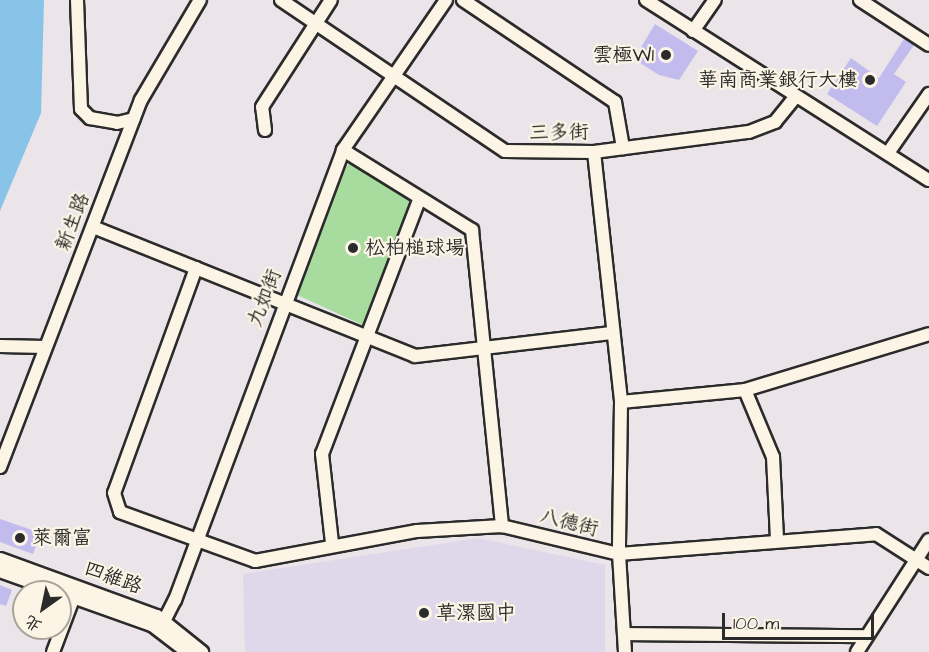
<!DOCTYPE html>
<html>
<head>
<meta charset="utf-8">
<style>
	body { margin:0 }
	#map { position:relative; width:929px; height:652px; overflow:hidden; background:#ebe4e8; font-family:"Architects Daughter","LXGW WenKai TC",sans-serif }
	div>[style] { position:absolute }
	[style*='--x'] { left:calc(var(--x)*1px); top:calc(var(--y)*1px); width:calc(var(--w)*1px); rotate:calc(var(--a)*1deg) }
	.built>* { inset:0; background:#dfd8ea }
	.green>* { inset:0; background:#a8dc9f }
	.water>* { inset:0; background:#88c3e8 }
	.building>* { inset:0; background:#c2bcee }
	.roads { filter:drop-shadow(2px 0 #2b2b2b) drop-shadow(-2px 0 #2b2b2b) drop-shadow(0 2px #2b2b2b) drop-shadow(0 -2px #2b2b2b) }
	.minor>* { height:12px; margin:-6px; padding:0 6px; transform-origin:6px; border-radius:6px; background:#fcf5e5 }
	.dots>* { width:16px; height:16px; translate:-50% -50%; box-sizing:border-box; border:3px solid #fcf5e5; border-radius:50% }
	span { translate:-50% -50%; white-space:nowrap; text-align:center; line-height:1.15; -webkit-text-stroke:4.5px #fcf5e5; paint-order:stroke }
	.poi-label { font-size:20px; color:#2b2b2b }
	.right { translate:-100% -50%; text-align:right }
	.left { translate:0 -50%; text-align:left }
	.street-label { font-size:20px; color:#2b2b2b }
	.north { position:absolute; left:12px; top:580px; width:60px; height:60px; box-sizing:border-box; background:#fcf5e5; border:2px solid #a8a49b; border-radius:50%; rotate:213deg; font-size:16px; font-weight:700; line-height:24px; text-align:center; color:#2b2b2b }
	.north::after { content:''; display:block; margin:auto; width:21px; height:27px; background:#2b2b2b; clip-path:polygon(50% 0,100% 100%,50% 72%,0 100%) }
	.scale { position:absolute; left:722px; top:613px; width:152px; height:27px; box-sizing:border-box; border:3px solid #2b2b2b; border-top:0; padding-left:8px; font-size:18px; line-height:21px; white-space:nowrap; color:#2b2b2b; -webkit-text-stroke:4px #fcf5e5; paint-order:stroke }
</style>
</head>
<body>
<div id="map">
	<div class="built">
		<i style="clip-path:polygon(478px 538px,605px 565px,605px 652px,245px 652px,243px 574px)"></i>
	</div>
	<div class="green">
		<i style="clip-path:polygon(352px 162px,410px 202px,363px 325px,297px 295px,345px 167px)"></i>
	</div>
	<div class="water">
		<i style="clip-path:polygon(0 0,44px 0,41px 113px,0 211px)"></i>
	</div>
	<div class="building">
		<i style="clip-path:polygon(655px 24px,698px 51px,679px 80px,659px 75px,634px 59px)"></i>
		<i style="clip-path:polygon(904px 39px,914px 45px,894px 74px,906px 82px,877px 126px,827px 94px,851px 58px,879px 78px)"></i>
		<i style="clip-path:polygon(0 519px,41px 533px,33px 554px,0 542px)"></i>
		<i style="clip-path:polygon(0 585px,12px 590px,6px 606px,0 604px)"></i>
	</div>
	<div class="roads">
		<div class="minor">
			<i style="--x:77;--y:0;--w:109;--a:87.9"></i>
			<i style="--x:81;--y:109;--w:13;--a:45"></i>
			<i style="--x:90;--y:118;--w:27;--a:10"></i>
			<i style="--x:117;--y:123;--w:17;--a:-13"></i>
			<i style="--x:281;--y:0;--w:270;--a:34"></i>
			<i style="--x:505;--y:151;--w:89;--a:0.6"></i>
			<i style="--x:594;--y:152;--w:156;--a:-7.4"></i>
			<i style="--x:749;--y:132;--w:28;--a:-21"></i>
			<i style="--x:775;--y:122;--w:33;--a:-51"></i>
			<i style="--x:463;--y:0;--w:183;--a:33.9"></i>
			<i style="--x:615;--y:102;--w:47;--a:80.1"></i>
			<i style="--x:646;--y:0;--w:335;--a:32.5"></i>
			<i style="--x:860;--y:0;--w:82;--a:33.1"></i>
			<i style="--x:693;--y:31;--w:38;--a:-55"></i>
			<i style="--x:265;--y:130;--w:23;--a:-97"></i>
			<i style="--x:262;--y:107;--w:127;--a:-57.2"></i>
			<i style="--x:343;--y:150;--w:152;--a:31.8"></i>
			<i style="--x:472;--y:230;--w:298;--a:84.2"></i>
			<i style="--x:594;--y:152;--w:251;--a:83.8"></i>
			<i style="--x:621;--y:402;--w:152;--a:90.8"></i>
			<i style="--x:619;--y:554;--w:98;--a:86.5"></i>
			<i style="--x:888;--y:153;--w:72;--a:-55.2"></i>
			<i style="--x:93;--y:227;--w:347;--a:21.8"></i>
			<i style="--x:415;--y:356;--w:198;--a:-6.7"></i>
			<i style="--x:196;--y:268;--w:239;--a:110"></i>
			<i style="--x:114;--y:493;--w:20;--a:72"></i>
			<i style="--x:120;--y:512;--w:144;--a:19.9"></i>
			<i style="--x:255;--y:561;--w:165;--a:-10.5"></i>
			<i style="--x:417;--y:531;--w:85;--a:-3.4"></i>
			<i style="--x:502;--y:526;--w:120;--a:13.5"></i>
			<i style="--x:619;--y:554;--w:258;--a:-4.4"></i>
			<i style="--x:876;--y:534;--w:63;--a:32.7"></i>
			<i style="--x:0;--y:346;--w:45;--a:1.3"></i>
			<i style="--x:745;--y:390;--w:73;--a:67.3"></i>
			<i style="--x:773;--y:457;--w:83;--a:87.2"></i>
			<i style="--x:621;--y:402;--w:125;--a:-5.5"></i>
			<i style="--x:745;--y:390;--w:192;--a:-16.9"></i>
			<i style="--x:0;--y:467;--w:393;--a:-69"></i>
			<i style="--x:141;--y:100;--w:116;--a:-59.5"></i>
			<i style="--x:332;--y:543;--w:90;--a:-96.4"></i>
			<i style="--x:322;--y:454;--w:274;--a:-69.1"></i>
			<i style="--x:0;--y:559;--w:167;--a:20"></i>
			<i style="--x:157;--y:616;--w:58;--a:38.7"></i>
			<i style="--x:0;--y:571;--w:161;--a:19.6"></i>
			<i style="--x:152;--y:625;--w:44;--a:37.6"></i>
			<i style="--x:160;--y:629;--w:33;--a:-63"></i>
			<i style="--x:175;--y:600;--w:480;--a:-69.5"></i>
			<i style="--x:343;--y:150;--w:182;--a:-55.5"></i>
			<i style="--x:624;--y:634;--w:239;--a:0.5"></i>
			<i style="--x:53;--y:652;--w:65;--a:-69.3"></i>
			<i style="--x:857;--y:652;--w:133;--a:-57.3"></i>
		</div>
	</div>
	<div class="dots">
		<i style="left:666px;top:55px;background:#2b2b2b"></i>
		<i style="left:870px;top:80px;background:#2b2b2b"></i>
		<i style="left:353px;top:248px;background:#2b2b2b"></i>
		<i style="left:20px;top:538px;background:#2b2b2b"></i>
		<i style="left:424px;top:613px;background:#2b2b2b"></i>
	</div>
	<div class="poi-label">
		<span class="right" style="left:654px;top:55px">雲極W1</span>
		<span class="right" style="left:858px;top:80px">華南商業銀行大樓</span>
		<span class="left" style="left:365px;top:248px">松柏槌球場</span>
		<span class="left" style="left:32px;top:538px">萊爾富</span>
		<span class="left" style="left:436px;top:613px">草漯國中</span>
	</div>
	<div class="street-label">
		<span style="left:559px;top:133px;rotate:-1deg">三多街</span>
		<span style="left:73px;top:222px;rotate:-69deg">新生路</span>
		<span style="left:265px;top:298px;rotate:-69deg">九如街</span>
		<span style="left:569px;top:523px;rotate:14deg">八德街</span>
		<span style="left:113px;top:578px;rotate:20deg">四維路</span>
	</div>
	<div class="north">北</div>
	<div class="scale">100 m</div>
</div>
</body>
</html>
